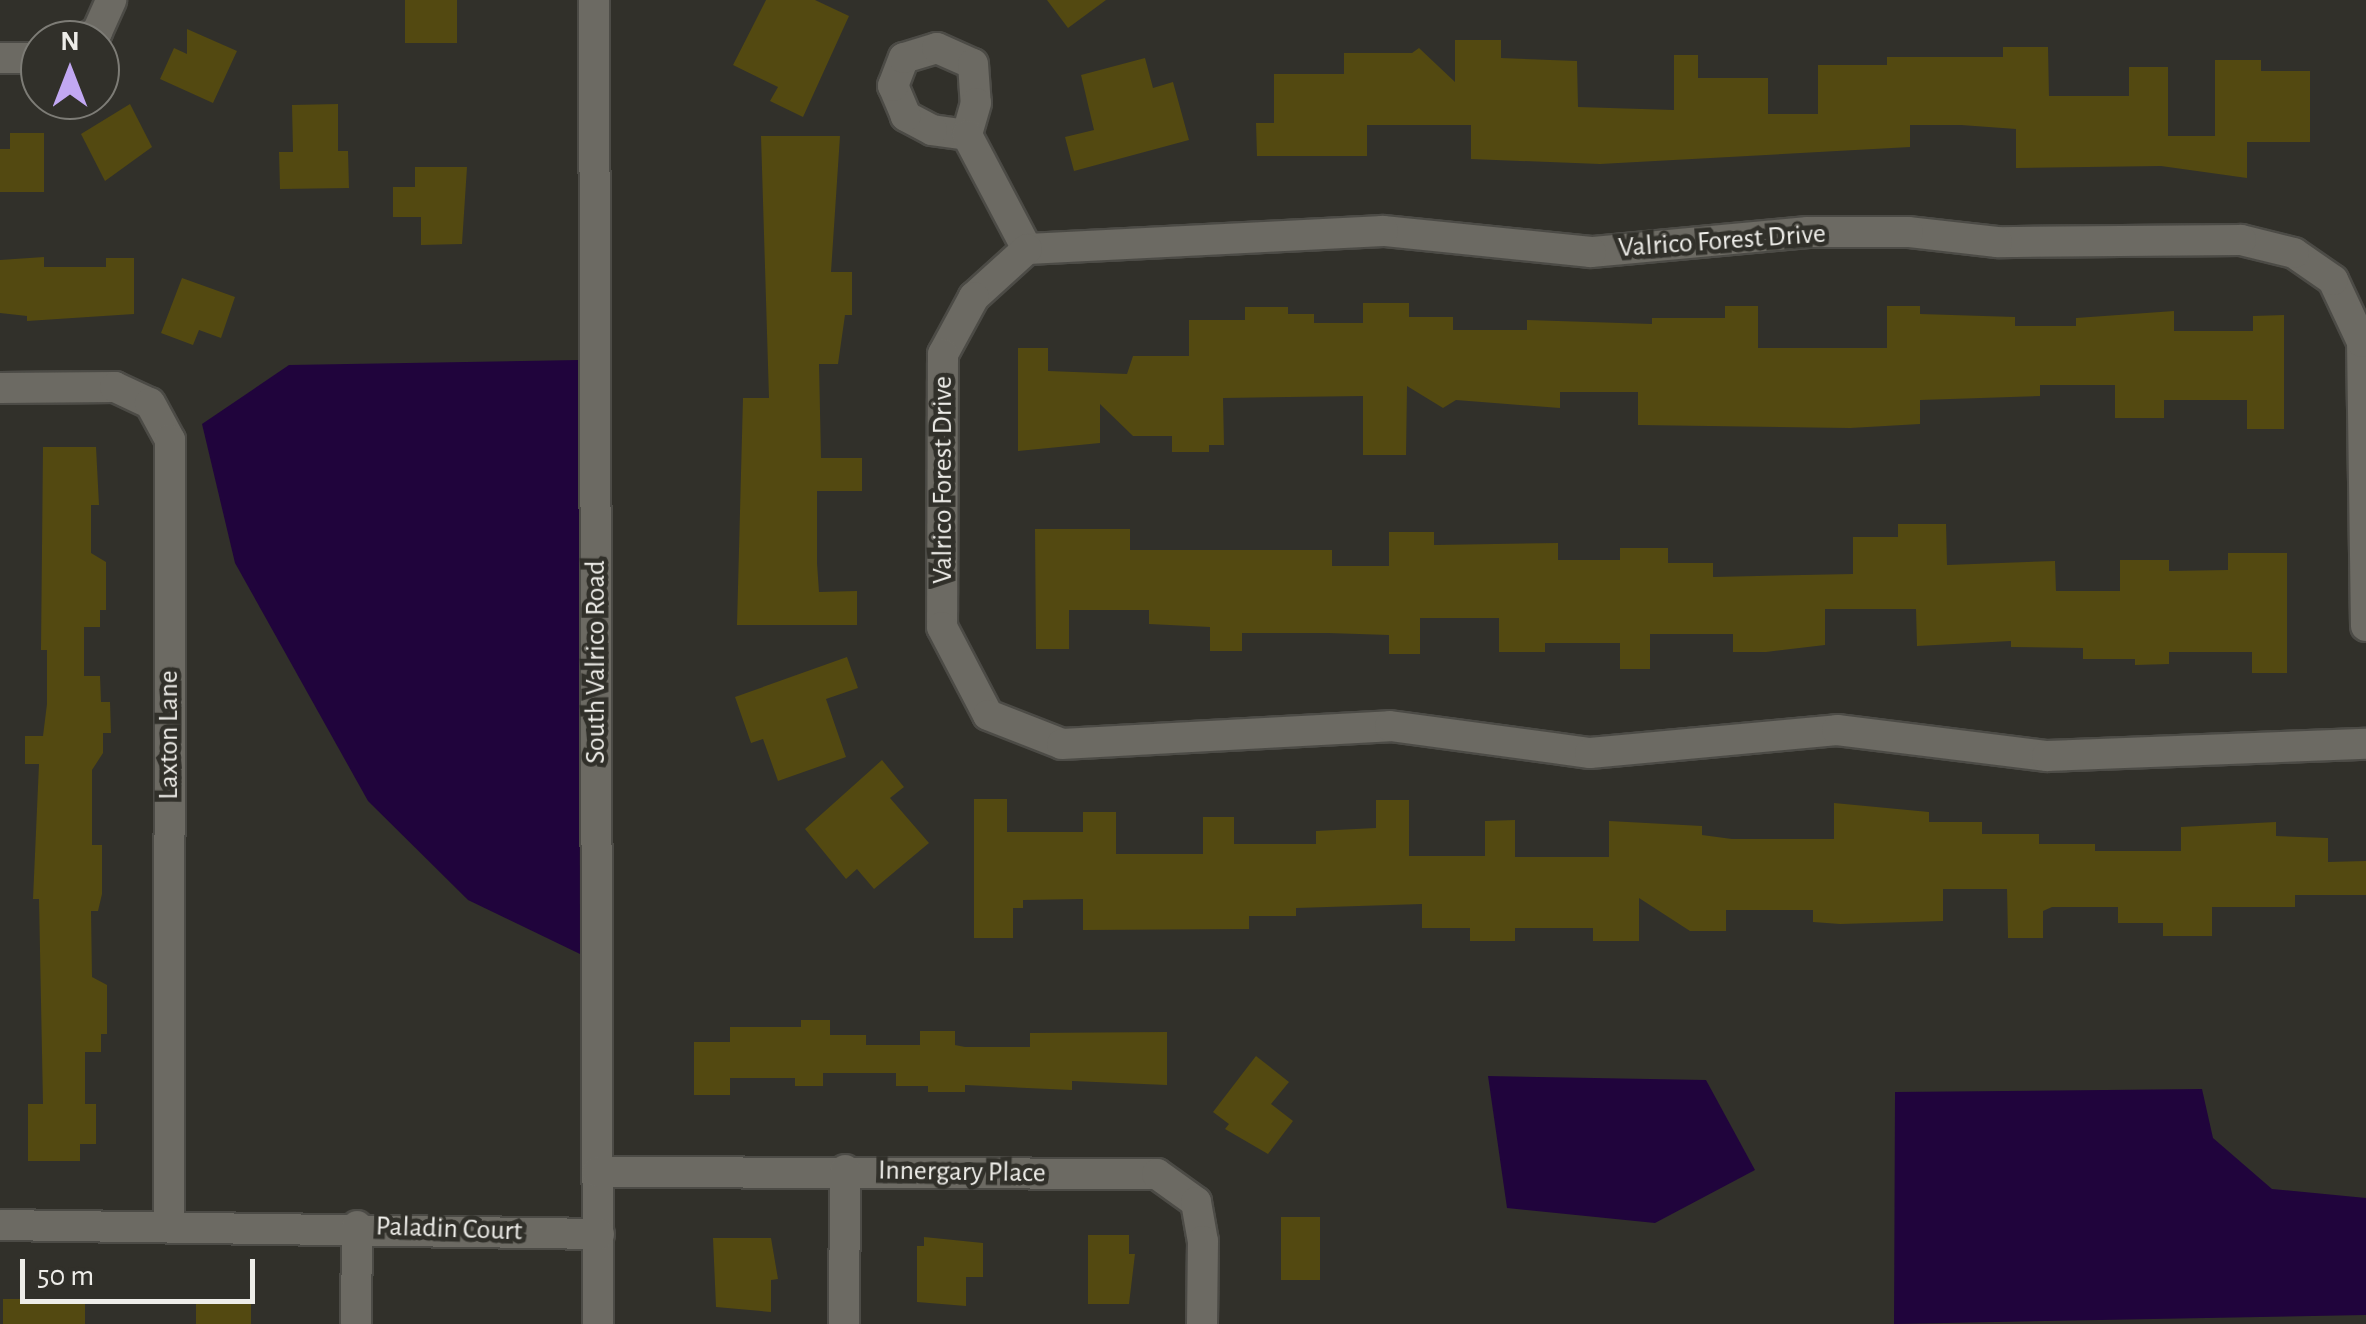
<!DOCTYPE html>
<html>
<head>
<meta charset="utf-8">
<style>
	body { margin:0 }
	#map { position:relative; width:2366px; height:1324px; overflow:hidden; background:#31302a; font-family:"Alegreya Sans",sans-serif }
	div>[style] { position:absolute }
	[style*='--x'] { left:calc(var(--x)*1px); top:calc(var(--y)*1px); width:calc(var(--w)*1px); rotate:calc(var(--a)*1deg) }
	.water>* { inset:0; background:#20043c }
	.building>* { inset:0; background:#534911; transform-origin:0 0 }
	.roads { filter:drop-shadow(2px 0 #4c4b46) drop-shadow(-2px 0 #4c4b46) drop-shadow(0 2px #4c4b46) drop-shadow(0 -2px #4c4b46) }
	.minor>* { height:30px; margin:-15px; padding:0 15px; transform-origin:15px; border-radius:15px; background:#6c6a63 }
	span { translate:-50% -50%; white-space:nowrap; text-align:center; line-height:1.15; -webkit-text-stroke:9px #31302a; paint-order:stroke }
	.street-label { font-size:28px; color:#eeede9 }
	.north { position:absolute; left:20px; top:20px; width:100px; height:100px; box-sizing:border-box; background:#31302a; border:2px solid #7d7c76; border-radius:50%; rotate:0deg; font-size:28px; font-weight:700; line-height:40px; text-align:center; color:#eeede9 }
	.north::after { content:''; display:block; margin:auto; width:35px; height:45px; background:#c2a8f3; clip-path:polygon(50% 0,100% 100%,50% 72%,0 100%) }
	.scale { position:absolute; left:20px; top:1259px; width:235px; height:45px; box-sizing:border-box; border:5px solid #eeede9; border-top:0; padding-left:12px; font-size:30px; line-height:35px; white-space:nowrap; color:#eeede9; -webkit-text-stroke:8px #31302a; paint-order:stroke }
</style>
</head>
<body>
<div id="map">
	<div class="water">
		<i style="clip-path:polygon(579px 360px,580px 954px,468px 900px,368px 801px,235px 563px,202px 424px,289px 365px)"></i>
		<i style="clip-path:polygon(1488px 1076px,1706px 1080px,1755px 1170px,1655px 1223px,1507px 1208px)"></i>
		<i style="clip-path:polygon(2202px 1089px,2213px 1138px,2272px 1189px,2366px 1198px,2366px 1315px,1894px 1324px,1895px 1092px)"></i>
	</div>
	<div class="building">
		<i style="left:405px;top:0;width:52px;height:43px"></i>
		<i style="clip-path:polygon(766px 0,815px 0,849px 16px,803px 117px,770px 101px,778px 87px,733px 65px)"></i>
		<i style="clip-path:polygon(1047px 0,1106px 0,1068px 28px)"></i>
		<i style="clip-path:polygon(187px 29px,237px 51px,213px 103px,160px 79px,174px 48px,187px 54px)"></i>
		<i style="clip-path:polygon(1455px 40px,1501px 40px,1501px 58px,1577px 61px,1578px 107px,1674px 110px,1674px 55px,1698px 55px,1698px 78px,1768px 78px,1768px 114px,1818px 114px,1818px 65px,1887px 65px,1887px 57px,2003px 57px,2003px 47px,2048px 47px,2049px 96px,2129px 96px,2129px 67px,2168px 67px,2168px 136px,2215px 136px,2215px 60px,2261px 60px,2261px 71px,2310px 71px,2310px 142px,2247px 142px,2247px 178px,2161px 166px,2016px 168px,2016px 129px,1961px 125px,1910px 125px,1910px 147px,1600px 164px,1471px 159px,1471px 125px,1367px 125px,1367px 156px,1257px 156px,1256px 123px,1274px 123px,1274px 74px,1344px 74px,1344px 53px,1412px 53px,1419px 48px,1455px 82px)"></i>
		<i style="clip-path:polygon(1145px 58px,1153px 88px,1173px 82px,1189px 140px,1074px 171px,1065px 137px,1094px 130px,1081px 75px)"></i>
		<i style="clip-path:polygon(130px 104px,152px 147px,105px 181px,81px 134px)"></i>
		<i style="clip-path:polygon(338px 104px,338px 151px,348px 151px,349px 188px,280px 189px,279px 152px,293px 152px,292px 105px)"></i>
		<i style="clip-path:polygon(10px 133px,44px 133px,44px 192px,0 192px,0 149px,10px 149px)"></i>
		<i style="clip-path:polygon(761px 136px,840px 136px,831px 272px,852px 272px,852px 315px,845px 315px,838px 364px,819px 364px,821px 458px,862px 458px,862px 491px,817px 491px,817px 563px,819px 592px,857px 591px,857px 625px,737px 625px,743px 398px,769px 398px)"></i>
		<i style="clip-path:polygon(415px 167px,467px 167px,462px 244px,421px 245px,421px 217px,393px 217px,393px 187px,415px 187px)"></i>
		<i style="clip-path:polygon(44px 257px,44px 267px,106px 267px,106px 258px,134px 258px,134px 314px,27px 321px,27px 316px,0 313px,0 260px)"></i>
		<i style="clip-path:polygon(182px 278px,235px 297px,221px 338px,199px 330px,193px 345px,161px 333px)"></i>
		<i style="clip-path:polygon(1363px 303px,1409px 303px,1409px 317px,1453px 317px,1453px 330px,1527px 330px,1527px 320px,1652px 324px,1652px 318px,1725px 318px,1725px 306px,1758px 306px,1758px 348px,1887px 348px,1887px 306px,1920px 306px,1920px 314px,2015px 317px,2015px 326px,2076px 326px,2076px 318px,2174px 311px,2174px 331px,2253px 331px,2253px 316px,2284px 315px,2284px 429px,2247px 429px,2247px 400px,2164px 400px,2164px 418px,2115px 418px,2115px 385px,2040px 385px,2040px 396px,1920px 400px,1920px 424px,1850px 428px,1638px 425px,1638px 392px,1560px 392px,1560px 408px,1456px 400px,1443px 408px,1407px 386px,1406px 455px,1363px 455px,1363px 396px,1223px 398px,1224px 445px,1209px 445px,1209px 452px,1172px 452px,1172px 436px,1133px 436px,1100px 404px,1100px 443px,1018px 451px,1018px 348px,1048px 348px,1048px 371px,1127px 374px,1133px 356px,1189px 356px,1189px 320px,1245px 320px,1245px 307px,1288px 307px,1288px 314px,1314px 314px,1314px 323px,1363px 323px)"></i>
		<i style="clip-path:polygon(43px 447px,96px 447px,99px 505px,91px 505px,91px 553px,106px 562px,106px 610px,100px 610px,100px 627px,84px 627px,84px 676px,100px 676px,101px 702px,110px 702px,111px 733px,103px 733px,103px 753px,92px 770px,92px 845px,102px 845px,102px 894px,98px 911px,91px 911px,92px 977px,107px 985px,107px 1034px,101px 1034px,101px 1052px,85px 1052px,85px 1104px,96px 1104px,96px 1144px,80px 1144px,80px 1161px,28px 1161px,28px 1104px,43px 1104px,39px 899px,33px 899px,39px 764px,25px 764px,25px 736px,43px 736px,47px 704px,47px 650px,41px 650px)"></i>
		<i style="clip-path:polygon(1898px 524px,1946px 524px,1947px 565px,2055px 561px,2056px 591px,2120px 591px,2120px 560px,2169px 560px,2169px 571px,2228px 570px,2228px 553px,2287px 553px,2287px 673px,2252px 673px,2252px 652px,2169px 652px,2169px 664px,2135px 665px,2135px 659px,2083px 659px,2083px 648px,2011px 647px,2011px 641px,1917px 646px,1916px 609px,1825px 609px,1825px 645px,1766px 652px,1733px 652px,1733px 634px,1650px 634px,1650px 669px,1620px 669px,1620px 643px,1545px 643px,1545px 652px,1499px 652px,1499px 618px,1420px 618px,1420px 654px,1389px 654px,1389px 635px,1328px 633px,1242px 633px,1242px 651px,1210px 651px,1210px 627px,1149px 624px,1149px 610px,1069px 610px,1069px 649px,1036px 649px,1035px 529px,1130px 529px,1130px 550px,1332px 550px,1332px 566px,1389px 566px,1389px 532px,1434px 532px,1434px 545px,1558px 543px,1558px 560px,1620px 560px,1620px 548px,1668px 548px,1668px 563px,1713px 563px,1713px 577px,1853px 574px,1853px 537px,1898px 537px)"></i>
		<i style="clip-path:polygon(847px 657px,858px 688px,826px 699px,846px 757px,778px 781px,763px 739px,751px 743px,735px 697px)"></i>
		<i style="clip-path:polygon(882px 760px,904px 787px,890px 798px,929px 843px,874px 889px,857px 869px,846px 879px,805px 829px)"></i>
		<i style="clip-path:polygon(974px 799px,1007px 799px,1007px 832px,1083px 832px,1083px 812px,1116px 812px,1116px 854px,1203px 854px,1203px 817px,1234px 817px,1234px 844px,1316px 844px,1316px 831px,1376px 828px,1376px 800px,1409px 800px,1409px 856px,1485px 856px,1485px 821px,1515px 820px,1515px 857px,1609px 857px,1609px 821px,1702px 826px,1702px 835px,1732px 839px,1834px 839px,1834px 803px,1929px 812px,1929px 822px,1982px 822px,1982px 834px,2039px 834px,2039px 844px,2095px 844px,2095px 851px,2181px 851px,2181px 827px,2276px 822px,2276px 836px,2328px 838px,2328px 862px,2366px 861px,2366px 895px,2295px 895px,2295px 907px,2212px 907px,2212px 936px,2163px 936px,2163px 923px,2118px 923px,2118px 907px,2052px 907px,2043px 911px,2043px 938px,2008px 938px,2007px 889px,1943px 889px,1943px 921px,1840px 924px,1813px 922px,1813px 910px,1726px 910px,1726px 931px,1690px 931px,1639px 898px,1639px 941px,1593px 941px,1593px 928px,1515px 928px,1515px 941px,1470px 941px,1470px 928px,1422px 928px,1422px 904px,1296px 908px,1296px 916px,1249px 916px,1249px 929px,1083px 930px,1083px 899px,1023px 900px,1023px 908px,1013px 908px,1013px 938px,974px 938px)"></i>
		<i style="clip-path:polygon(801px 1020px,830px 1020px,830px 1035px,866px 1035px,866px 1045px,920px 1045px,920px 1031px,955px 1031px,955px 1045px,965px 1047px,1030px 1047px,1030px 1033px,1167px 1032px,1167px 1085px,1072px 1081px,1072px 1090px,965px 1085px,965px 1092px,928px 1092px,928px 1086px,896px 1086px,896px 1073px,823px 1073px,823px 1086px,795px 1086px,795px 1078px,730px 1078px,730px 1095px,694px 1095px,694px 1042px,730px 1042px,730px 1027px,801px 1027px)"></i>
		<i style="clip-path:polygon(1256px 1056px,1289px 1082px,1271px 1104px,1293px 1121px,1268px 1154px,1225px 1129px,1229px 1124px,1213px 1112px)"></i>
		<i style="left:1281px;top:1217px;width:39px;height:63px"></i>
		<i style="clip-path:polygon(1088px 1235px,1129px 1235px,1129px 1254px,1135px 1254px,1129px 1304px,1088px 1304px)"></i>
		<i style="clip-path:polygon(924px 1237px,983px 1243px,983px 1277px,966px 1277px,966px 1306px,917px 1302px,917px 1246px,924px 1246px)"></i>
		<i style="clip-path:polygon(713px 1238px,771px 1238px,778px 1279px,771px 1280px,771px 1312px,716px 1307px)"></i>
		<i style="left:85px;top:1299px;width:25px;height:82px;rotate:90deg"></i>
		<i style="left:196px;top:1300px;width:55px;height:24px"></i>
	</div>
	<div class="roads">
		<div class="minor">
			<i style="--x:594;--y:0;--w:1324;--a:89.83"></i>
			<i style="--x:82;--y:40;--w:17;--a:-28"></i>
			<i style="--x:97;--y:32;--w:35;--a:-66"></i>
			<i style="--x:0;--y:58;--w:40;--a:0"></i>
			<i style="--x:967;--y:135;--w:35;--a:-172"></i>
			<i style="--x:932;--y:130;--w:30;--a:-152"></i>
			<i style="--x:906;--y:116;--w:33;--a:-113"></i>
			<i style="--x:893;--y:86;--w:30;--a:-69"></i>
			<i style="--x:904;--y:58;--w:34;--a:-17"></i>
			<i style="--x:937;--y:48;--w:39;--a:24"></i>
			<i style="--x:973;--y:64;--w:39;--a:86"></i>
			<i style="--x:976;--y:103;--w:33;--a:106"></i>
			<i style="--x:967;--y:135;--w:129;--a:62.2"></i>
			<i style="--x:0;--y:388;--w:115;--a:-0.5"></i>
			<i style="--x:115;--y:387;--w:38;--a:25"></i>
			<i style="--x:150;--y:403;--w:42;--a:61.6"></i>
			<i style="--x:170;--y:440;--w:784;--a:90.07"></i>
			<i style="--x:2366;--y:626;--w:284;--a:-90.8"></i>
			<i style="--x:2362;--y:342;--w:68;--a:-115.1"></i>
			<i style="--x:2333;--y:280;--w:47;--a:-145.3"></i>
			<i style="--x:2294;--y:253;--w:55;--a:-166.2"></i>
			<i style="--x:2241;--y:240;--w:244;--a:179.5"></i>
			<i style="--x:1997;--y:242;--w:90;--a:-173.6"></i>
			<i style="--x:1908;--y:232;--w:100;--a:180"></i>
			<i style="--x:1808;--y:232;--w:218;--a:174.7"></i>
			<i style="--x:1591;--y:252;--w:209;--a:-174.2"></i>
			<i style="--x:1383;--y:231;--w:356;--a:177.1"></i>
			<i style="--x:1027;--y:249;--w:72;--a:137.8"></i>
			<i style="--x:974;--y:297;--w:65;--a:118.5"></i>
			<i style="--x:943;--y:354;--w:273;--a:90.2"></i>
			<i style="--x:942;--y:627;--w:99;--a:62.4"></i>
			<i style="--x:988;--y:715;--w:79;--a:21.4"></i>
			<i style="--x:1062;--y:744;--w:328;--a:-3.1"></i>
			<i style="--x:1390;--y:726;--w:202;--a:7.7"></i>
			<i style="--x:1590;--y:753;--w:248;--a:-5.3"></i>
			<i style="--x:1837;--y:730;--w:212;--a:7.1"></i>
			<i style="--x:2047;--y:756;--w:319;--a:-2.2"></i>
			<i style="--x:597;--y:1172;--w:560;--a:0.2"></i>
			<i style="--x:1157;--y:1174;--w:48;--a:35.7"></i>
			<i style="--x:1196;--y:1202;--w:40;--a:80"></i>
			<i style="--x:1203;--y:1241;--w:83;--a:90.7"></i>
			<i style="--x:0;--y:1225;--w:599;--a:0.86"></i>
			<i style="--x:356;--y:1324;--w:98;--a:-89.4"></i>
			<i style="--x:844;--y:1324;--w:154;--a:-89.6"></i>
		</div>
	</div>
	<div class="street-label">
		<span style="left:1722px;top:241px;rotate:-4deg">Valrico Forest Drive</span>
		<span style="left:943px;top:480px;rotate:-90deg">Valrico Forest Drive</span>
		<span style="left:596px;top:662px;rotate:-90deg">South Valrico Road</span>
		<span style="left:169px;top:735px;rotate:-90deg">Laxton Lane</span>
		<span style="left:962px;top:1172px;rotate:1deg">Innergary Place</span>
		<span style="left:449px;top:1229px;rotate:2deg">Paladin Court</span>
	</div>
	<div class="north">N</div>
	<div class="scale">50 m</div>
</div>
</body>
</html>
